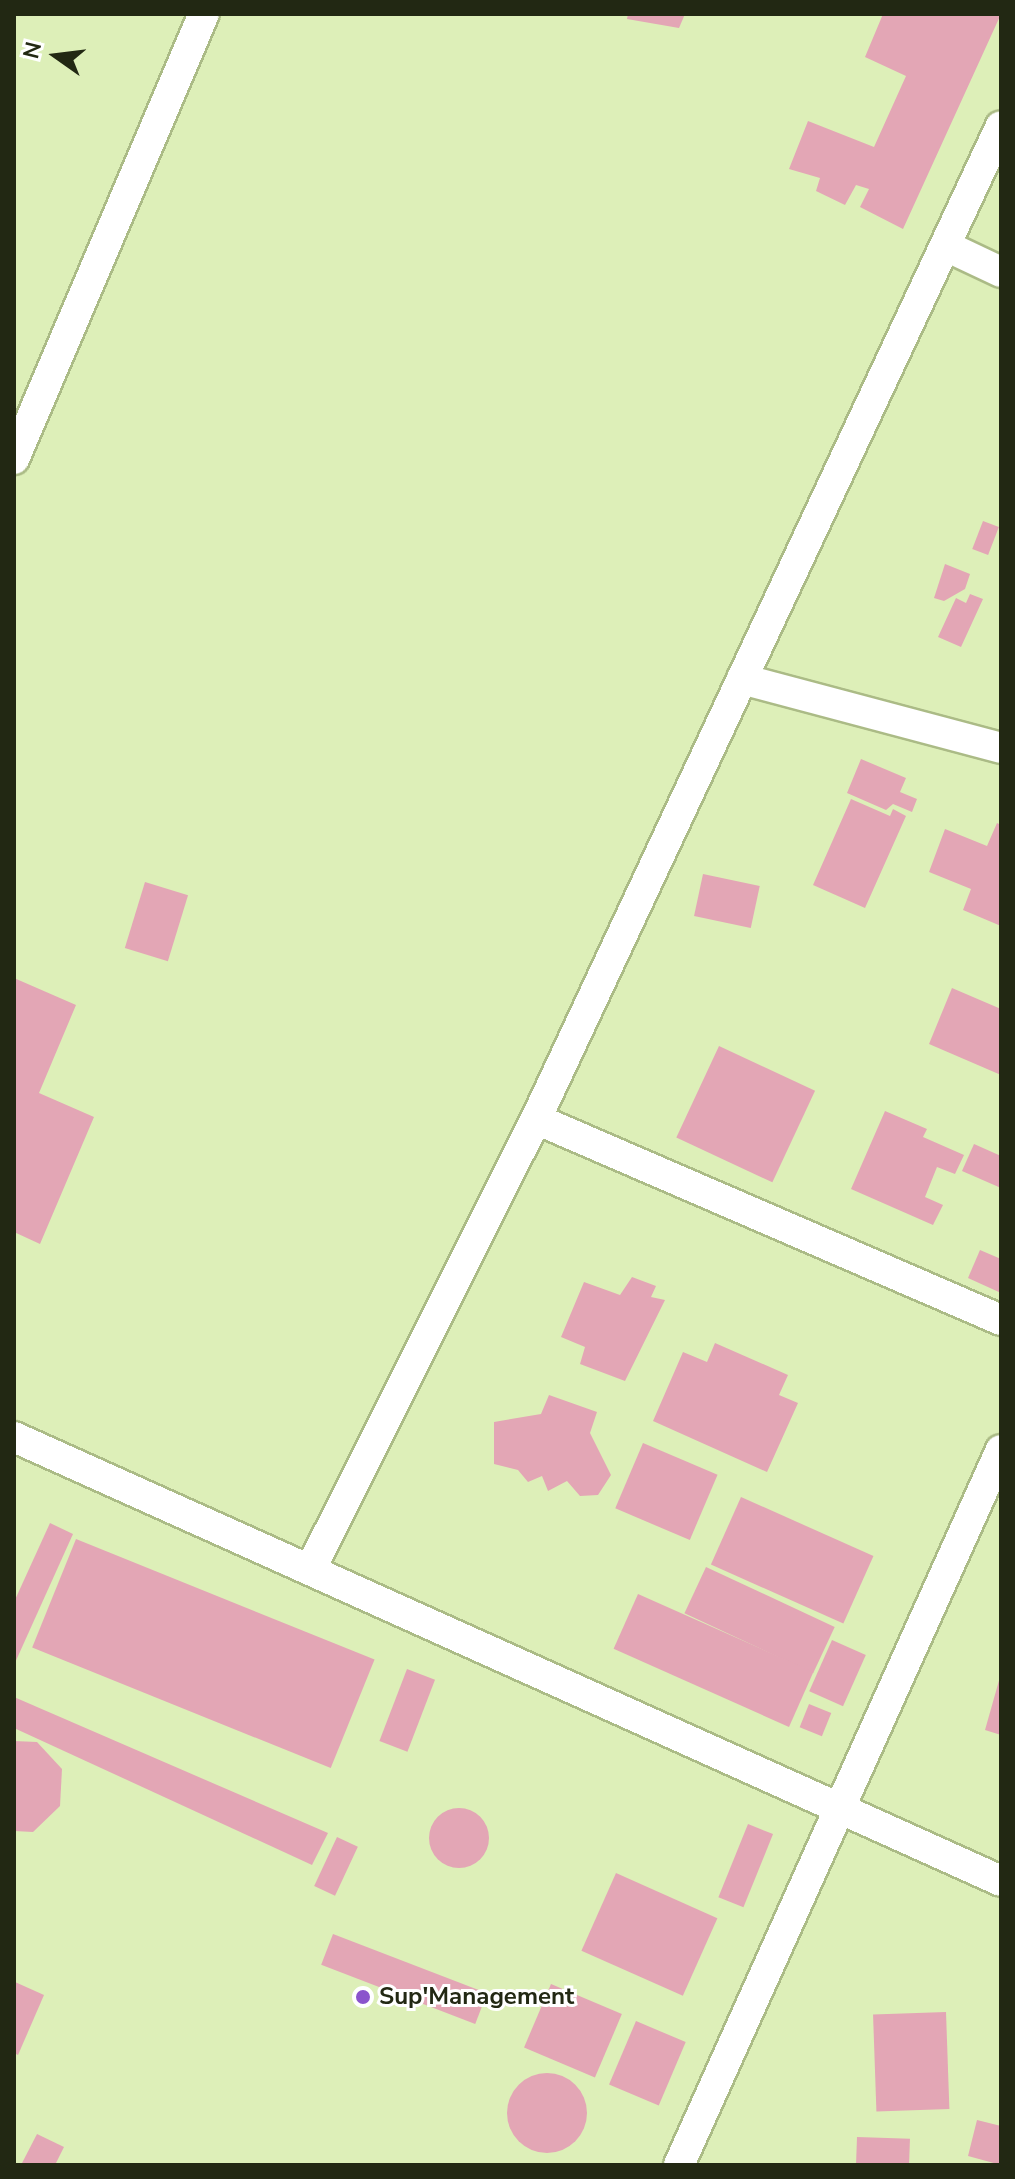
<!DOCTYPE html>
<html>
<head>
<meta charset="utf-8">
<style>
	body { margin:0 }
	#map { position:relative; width:1015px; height:2179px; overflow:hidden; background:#ddefb8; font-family:"Nunito Sans",sans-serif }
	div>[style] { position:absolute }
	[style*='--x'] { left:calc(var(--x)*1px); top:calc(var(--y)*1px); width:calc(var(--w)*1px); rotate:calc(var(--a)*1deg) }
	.building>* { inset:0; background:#e3a6b5; transform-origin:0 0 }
	.round { border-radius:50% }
	.roads { filter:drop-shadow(2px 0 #abbb86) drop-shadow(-2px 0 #abbb86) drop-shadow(0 2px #abbb86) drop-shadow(0 -2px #abbb86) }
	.minor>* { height:30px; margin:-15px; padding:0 15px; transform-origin:15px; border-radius:15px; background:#fff }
	.dots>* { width:22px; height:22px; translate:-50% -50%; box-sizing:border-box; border:4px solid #fff; border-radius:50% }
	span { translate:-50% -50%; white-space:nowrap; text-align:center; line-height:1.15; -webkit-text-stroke:6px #fff; paint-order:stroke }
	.poi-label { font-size:24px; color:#222813; font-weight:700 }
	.left { translate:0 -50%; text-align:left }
	.frame { position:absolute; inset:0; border:16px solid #222813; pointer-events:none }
	.north { position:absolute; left:16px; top:16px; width:80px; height:80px; -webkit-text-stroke:6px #fff; paint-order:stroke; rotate:284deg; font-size:22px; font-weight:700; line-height:32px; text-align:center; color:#222813 }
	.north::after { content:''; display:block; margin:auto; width:28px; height:36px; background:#222813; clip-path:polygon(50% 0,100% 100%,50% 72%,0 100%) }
</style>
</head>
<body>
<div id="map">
	<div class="building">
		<i style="clip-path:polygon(628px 14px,685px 14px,679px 28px,627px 19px)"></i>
		<i style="clip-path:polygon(883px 14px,1001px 14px,903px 229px,860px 207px,869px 189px,856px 185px,845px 205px,816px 191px,820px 178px,789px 169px,808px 121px,874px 147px,906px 76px,865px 57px)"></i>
		<i style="left:983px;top:521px;width:17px;height:30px;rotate:21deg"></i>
		<i style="clip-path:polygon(945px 564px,970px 574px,965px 589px,944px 601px,934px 598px)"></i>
		<i style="clip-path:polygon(970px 594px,983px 599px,961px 647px,938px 637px,956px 598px,966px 603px)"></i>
		<i style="clip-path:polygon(861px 759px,906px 778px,900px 792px,917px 799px,912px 812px,893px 804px,886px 810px,847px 793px)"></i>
		<i style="clip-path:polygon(851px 799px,890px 816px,893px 809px,906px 816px,865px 908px,813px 885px)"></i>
		<i style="clip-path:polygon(997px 823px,1001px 825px,1001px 926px,963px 910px,971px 889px,929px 872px,945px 829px,987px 846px)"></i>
		<i style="left:703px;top:874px;width:58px;height:43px;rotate:12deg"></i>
		<i style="left:145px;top:882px;width:45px;height:69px;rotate:17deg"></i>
		<i style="clip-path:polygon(14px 978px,76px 1005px,39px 1093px,94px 1117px,40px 1244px,14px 1232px)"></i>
		<i style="clip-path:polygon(952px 988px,1001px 1009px,1001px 1075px,929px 1044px)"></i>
		<i style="left:719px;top:1046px;width:106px;height:101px;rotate:25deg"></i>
		<i style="clip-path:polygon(885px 1111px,927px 1129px,923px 1137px,964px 1155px,955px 1174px,937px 1167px,925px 1197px,943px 1205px,933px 1225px,851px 1189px)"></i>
		<i style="clip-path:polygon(974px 1144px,1001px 1156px,1001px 1188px,962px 1171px)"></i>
		<i style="clip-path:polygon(980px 1250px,1001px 1259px,1001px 1293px,968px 1278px)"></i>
		<i style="clip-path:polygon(632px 1277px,656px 1286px,651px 1297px,665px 1300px,625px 1381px,580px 1364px,585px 1347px,561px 1337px,584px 1282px,620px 1295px)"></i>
		<i style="clip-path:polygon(715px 1343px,788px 1375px,779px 1395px,798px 1403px,767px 1472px,653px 1421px,683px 1352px,707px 1362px)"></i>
		<i style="clip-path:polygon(549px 1395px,597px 1412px,590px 1433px,611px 1475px,598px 1495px,580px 1496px,567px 1481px,548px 1491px,542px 1476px,528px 1482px,518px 1470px,494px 1464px,494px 1422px,541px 1414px)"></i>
		<i style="left:643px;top:1443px;width:81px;height:71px;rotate:23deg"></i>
		<i style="left:741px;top:1497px;width:145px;height:74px;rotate:24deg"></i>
		<i style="clip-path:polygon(50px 1523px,73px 1534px,14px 1665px,14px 1602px)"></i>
		<i style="left:76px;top:1539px;width:322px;height:117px;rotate:22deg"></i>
		<i style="left:706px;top:1567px;width:142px;height:51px;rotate:25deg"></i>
		<i style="left:638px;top:1594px;width:192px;height:60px;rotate:24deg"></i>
		<i style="left:832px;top:1640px;width:37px;height:56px;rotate:24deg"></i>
		<i style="left:407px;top:1669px;width:30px;height:77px;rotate:21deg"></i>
		<i style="clip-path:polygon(1000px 1677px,1001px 1677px,1001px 1735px,985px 1730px)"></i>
		<i style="clip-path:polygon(14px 1697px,328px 1833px,312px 1865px,14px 1728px)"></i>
		<i style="left:809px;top:1704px;width:24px;height:25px;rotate:22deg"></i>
		<i style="clip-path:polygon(14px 1741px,37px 1742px,62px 1769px,60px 1806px,33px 1832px,14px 1831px)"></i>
		<i class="round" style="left:429px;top:1808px;width:60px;height:60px"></i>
		<i style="left:748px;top:1824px;width:27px;height:79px;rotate:22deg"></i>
		<i style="left:337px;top:1837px;width:23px;height:54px;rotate:25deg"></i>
		<i style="left:616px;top:1873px;width:111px;height:85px;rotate:24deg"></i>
		<i style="left:333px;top:1934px;width:165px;height:33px;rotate:21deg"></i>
		<i style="clip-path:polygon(15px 1982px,44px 1995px,18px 2055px,14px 2053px)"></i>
		<i style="left:551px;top:1984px;width:77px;height:69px;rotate:23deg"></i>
		<i style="left:946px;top:2012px;width:97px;height:73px;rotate:88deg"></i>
		<i style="left:636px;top:2021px;width:54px;height:69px;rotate:23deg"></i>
		<i class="round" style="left:507px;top:2073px;width:80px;height:80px"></i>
		<i style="clip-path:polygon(977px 2120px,1001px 2126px,1001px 2165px,968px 2156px)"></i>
		<i style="clip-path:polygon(37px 2134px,64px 2147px,55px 2165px,21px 2165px)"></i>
		<i style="left:857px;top:2137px;width:53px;height:28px;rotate:2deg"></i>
	</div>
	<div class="roads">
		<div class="minor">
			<i style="--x:946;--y:246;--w:61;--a:25.3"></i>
			<i style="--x:14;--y:459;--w:484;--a:-66.9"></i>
			<i style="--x:742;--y:679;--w:268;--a:14.9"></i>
			<i style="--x:536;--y:1119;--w:507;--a:23.38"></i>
			<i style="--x:14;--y:1437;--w:1082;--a:24.22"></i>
			<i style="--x:311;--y:1568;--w:502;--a:-63.38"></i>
			<i style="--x:536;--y:1119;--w:1096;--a:-64.91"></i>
			<i style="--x:679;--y:2165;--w:784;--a:-65.76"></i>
		</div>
	</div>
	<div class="dots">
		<i style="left:363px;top:1997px;background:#8b54cc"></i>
	</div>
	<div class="poi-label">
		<span class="left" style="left:379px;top:1997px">Sup'Management</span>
	</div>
	<div class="frame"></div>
	<div class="north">N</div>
</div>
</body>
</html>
